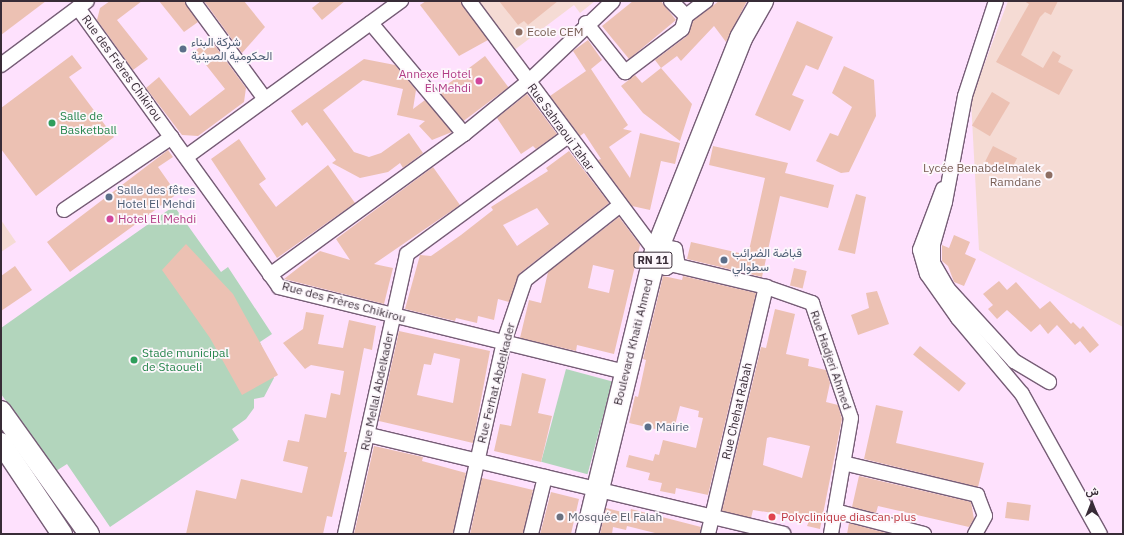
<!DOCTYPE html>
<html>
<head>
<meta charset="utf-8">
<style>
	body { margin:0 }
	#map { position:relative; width:1124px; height:535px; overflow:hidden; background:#fee1fd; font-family:"IBM Plex Sans",Vazirmatn,sans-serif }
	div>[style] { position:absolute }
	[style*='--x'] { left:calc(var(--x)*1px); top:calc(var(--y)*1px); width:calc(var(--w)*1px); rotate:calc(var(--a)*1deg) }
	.education>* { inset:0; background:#f5dbd4 }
	.green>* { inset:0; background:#b2d5bc; transform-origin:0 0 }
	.building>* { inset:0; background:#ecc1b3; transform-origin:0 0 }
	.roads { filter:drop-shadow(1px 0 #765d76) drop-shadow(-1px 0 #765d76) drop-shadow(0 1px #765d76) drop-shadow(0 -1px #765d76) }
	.minor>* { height:14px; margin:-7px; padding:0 7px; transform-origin:7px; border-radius:7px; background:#fff }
	.secondary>* { height:20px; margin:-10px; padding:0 10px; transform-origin:10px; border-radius:10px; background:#fff }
	.trunk>* { height:22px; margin:-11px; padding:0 11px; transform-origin:11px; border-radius:11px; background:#fff }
	.dots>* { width:11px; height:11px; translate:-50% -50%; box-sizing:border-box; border:2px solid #fdf7fc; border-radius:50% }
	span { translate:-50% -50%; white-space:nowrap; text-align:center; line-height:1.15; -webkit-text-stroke:3.5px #fdf7fc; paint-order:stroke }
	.shield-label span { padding:1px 3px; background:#fdf7fc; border:1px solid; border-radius:3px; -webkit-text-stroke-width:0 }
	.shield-label { font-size:11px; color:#382c37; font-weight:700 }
	.education-label { font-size:12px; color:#785e54 }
	.left { translate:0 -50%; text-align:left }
	.right { translate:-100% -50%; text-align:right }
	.service-label { font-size:12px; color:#4e5e75 }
	.street-label { font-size:12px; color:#382c37 }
	.hotel-label { font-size:12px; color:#b23c85 }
	.leisure-label { font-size:12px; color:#27864d }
	.worship-label { font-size:12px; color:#5b616d }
	.health-label { font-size:12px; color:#be3a42 }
	.frame { position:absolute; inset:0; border:2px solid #382c37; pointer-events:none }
	.north { position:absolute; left:1072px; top:483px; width:40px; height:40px; -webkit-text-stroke:3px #fdf7fc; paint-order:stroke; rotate:0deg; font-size:11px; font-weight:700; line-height:16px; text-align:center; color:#382c37 }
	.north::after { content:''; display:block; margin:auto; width:14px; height:18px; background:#382c37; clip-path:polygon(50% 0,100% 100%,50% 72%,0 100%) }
</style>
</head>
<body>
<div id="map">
	<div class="education">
		<i style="clip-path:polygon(477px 1px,595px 1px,580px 13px,574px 5px,513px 51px)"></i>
		<i style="clip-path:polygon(1008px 1px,1123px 1px,1123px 327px,979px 250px,971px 100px)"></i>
		<i style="clip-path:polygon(1px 220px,16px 242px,1px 252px)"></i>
	</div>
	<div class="green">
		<i style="clip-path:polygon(174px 206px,221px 272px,228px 267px,272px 334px,260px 342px,274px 378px,264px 397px,254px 399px,254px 408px,246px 419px,232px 429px,239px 440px,110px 527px,67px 464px,56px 471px,1px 394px,1px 328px)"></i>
		<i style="left:566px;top:369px;width:48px;height:96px;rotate:15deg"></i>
	</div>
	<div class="building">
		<i style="clip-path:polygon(1px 1px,46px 1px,1px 35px)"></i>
		<i style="clip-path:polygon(110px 1px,142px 1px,117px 20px,148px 59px,133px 70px,97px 20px,100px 8px)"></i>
		<i style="clip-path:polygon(159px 1px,185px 1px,198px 22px,184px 32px)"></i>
		<i style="clip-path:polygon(204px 1px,244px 1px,265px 27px,242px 53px)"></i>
		<i style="clip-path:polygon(321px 1px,345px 1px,322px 20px,312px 8px)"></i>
		<i style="clip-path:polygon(426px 1px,461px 1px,488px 40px,459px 56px,420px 5px)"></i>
		<i style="clip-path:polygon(499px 1px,558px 1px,528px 25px,524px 21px,518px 25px)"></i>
		<i style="clip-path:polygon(633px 1px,661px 1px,676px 20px,629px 59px,602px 26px)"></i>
		<i style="clip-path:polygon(719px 1px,747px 1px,726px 42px,714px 26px,681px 61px,677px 56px,661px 68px,655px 60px,687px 36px,693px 21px)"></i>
		<i style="clip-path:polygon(1024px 1px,1058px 1px,1051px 15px,1045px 12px,1040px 17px,1021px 55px,1043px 68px,1053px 51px,1061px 56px,1058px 62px,1073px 70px,1059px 95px,996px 62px,1029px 4px)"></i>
		<i style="clip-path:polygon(797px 21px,833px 37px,818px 70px,806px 65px,792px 95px,804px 100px,790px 131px,755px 115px)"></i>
		<i style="clip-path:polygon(210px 39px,246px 88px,244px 102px,198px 136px,182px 135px,146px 88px,159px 77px,190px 116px,225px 89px,195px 51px)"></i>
		<i style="clip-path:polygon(588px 40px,602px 60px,591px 69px,628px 125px,623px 129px,632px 131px,609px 147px,630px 178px,640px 133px,680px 143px,675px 164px,661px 161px,650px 210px,632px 206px,598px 160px,601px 159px,584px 133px,580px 136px,550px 96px,586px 71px,573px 51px)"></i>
		<i style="clip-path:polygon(72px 55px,82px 68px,69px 77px,114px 137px,36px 196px,1px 149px,1px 108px)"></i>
		<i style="left:485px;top:56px;width:39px;height:58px;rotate:53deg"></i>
		<i style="clip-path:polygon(364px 59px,395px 65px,416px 90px,413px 109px,425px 100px,452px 132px,432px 140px,419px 126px,425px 121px,397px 115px,403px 89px,363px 80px,323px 110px,354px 152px,369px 157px,381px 153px,409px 133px,423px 153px,403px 168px,400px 163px,388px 172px,360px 178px,332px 163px,336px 160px,307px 122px,302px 126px,291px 111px)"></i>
		<i style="clip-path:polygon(844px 66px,874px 80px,876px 116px,849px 172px,841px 173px,816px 161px,830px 133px,838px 136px,852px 107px,832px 93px)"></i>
		<i style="clip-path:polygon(661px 68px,692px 104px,680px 141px,643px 113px,621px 86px,635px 75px,642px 83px)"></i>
		<i style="left:992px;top:92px;width:21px;height:39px;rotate:31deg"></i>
		<i style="clip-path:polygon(527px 94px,557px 134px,536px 149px,533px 146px,521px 154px,497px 118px)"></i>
		<i style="clip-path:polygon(239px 139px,266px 179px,259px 184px,276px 207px,328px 165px,355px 203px,277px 258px,211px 159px)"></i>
		<i style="clip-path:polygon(713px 146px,788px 163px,785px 173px,834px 185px,828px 208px,780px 196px,762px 277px,687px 259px,691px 242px,748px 255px,765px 178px,709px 165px)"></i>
		<i style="left:993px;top:146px;width:27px;height:17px;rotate:27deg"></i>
		<i style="clip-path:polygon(168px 150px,173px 157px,158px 167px,177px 194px,70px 272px,47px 242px)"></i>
		<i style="clip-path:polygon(evenodd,569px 151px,609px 203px,520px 273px,509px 302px,498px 299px,494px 320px,478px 316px,477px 323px,456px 318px,455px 321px,405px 309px,420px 255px,431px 256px,461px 235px,493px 210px,491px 207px,548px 171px,546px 168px,569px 151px,537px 208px,549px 224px,517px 246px,503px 225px,537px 208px)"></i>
		<i style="clip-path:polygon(433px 167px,460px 205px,374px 264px,393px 268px,384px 304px,284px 279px,320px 251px,350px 260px,336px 239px)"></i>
		<i style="clip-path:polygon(856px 194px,866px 197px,855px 254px,838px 250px)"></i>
		<i style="clip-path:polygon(evenodd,619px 217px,640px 245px,614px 354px,577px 345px,576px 351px,520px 338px,529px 300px,541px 303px,548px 272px,619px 217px,593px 265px,614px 270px,609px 293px,588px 288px,593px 265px)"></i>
		<i style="clip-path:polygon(954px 235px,970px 242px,965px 254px,976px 259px,964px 286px,954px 282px,948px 266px,942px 261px,942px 245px,949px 248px)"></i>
		<i style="clip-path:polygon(186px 244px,233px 294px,278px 375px,242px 395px,210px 338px,162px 270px)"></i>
		<i style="clip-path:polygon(15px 266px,32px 290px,1px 311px,1px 276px)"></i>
		<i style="left:794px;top:268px;width:13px;height:18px;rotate:13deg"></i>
		<i style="clip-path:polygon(663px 276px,682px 280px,683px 276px,756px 293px,708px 495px,676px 488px,675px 494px,660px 491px,662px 483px,648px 480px,650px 473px,626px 467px,629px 455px,653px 461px,655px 454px,659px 455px,663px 440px,696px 448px,703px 418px,698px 417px,699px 411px,680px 406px,673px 433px,629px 423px,635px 396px,638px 397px,646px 360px,643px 359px)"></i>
		<i style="clip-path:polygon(999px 281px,1007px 290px,1016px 282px,1040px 309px,1050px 301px,1071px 324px,1073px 322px,1080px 329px,1083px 326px,1099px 345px,1090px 353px,1080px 341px,1075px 345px,1057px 325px,1048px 334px,1040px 324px,1031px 332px,1007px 310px,997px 319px,988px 309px,993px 305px,983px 294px)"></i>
		<i style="clip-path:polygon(877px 291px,889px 324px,858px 335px,851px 315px,869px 308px,866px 293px)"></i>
		<i style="clip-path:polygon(evenodd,775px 309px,795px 314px,786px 354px,809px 359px,808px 366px,826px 370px,830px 383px,826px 402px,838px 405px,842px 419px,820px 529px,807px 526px,809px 521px,773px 513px,753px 510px,751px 518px,722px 511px,761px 347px,766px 348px,775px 309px,770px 437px,810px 446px,802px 478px,763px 465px,767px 438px,770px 437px)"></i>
		<i style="clip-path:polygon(306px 312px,324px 315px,318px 344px,343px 348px,349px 320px,376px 326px,372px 350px,364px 348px,344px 452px,347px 452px,332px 517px,327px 516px,323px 534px,186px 534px,196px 490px,236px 499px,241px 479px,302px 493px,308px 467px,283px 461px,288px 440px,299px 442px,305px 414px,326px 418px,331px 393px,340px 395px,344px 371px,311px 365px,305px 369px,283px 343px,303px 329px)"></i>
		<i style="clip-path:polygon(evenodd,399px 331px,490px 351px,473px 443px,379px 421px,399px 331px,434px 353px,460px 359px,453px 403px,417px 395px,424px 364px,431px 365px,434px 353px)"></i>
		<i style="left:920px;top:346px;width:59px;height:11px;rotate:39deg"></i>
		<i style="clip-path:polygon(522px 373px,546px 379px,538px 413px,552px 416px,541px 462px,494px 451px,500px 424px,511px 426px)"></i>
		<i style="clip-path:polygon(876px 405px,903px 411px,896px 443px,984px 463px,978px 487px,864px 459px)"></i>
		<i style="clip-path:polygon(374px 446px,423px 457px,422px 461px,466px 473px,453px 534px,354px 534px)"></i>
		<i style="clip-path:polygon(859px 476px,971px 502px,974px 519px,969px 527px,878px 506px,876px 513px,852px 507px)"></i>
		<i style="clip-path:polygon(482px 478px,533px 490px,523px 534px,470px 534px)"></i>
		<i style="clip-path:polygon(551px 492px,579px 499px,571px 534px,540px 534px)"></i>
		<i style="left:1007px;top:502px;width:24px;height:16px;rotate:7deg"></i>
		<i style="clip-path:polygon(606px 508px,630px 514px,631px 509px,701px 527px,700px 534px,659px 534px,627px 526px,626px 530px,613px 527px,612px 534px,600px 534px)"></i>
		<i style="clip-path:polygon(849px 523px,890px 534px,847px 534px)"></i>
	</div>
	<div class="roads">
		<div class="minor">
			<i style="--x:193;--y:1;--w:122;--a:53.7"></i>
			<i style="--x:469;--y:1;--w:313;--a:53.3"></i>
			<i style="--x:671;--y:1;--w:21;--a:45"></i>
			<i style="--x:686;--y:16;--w:25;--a:-37"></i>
			<i style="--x:996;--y:1;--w:100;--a:108.1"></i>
			<i style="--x:965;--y:96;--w:108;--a:100.7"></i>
			<i style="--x:945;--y:202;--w:44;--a:105.9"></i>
			<i style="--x:933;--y:244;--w:19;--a:90"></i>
			<i style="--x:933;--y:263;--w:30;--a:60"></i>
			<i style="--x:948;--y:289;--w:98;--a:47.5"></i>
			<i style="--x:1014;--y:361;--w:41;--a:31"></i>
			<i style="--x:78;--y:8;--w:344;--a:54.2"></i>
			<i style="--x:279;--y:287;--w:356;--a:13.8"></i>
			<i style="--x:586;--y:23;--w:63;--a:51.5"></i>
			<i style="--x:625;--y:72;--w:71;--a:-37"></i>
			<i style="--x:682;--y:29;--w:14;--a:-73"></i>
			<i style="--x:1;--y:65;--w:107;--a:-36.7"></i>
			<i style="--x:464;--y:134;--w:82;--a:-39.1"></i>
			<i style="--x:528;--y:82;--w:117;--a:-43.6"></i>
			<i style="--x:186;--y:157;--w:266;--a:-36"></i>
			<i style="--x:943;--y:189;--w:65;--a:110.7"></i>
			<i style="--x:920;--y:250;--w:25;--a:74"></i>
			<i style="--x:927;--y:274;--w:54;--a:54.8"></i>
			<i style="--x:958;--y:318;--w:99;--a:49.9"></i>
			<i style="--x:1022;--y:394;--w:160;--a:60.9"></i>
			<i style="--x:64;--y:210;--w:130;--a:-34.1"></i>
			<i style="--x:654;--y:256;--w:9;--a:63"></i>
			<i style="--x:658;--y:264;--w:9;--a:27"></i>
			<i style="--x:666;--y:268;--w:13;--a:-32"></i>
			<i style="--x:677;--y:261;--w:12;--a:-99"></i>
			<i style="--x:675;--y:249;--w:17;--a:-167"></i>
			<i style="--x:674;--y:265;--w:95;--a:13.4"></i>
			<i style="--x:766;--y:287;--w:49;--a:19.2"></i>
			<i style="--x:812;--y:303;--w:121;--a:71.3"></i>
			<i style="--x:851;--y:418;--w:118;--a:99.8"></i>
			<i style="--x:270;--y:275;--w:240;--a:-36"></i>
			<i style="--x:464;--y:134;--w:145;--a:-130"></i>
			<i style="--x:369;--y:435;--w:426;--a:13.4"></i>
			<i style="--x:843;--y:463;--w:138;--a:13.4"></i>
			<i style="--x:977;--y:495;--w:22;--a:69"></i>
			<i style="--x:985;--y:516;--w:21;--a:119"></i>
			<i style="--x:835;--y:511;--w:92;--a:14.5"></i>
			<i style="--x:345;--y:534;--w:287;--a:-77.5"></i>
			<i style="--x:407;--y:254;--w:198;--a:-36.2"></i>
			<i style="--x:461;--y:534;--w:197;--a:-77.4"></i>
			<i style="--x:504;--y:342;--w:65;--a:-71.3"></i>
			<i style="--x:525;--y:280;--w:120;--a:-38.2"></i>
			<i style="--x:531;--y:534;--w:59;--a:-76.2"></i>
			<i style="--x:708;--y:534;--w:254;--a:-76.8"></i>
		</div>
		<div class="secondary">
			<i style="--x:1;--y:411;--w:151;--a:54.4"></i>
			<i style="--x:1;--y:443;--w:110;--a:56.2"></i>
		</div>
		<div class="trunk">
			<i style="--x:587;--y:534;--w:290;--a:-76.3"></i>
			<i style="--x:656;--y:252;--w:230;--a:-68.3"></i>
			<i style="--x:741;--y:38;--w:43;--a:-60.4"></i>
		</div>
	</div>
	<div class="dots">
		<i style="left:519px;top:32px;background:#8d6e63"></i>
		<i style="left:183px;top:49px;background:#5c6f8a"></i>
		<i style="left:479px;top:81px;background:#d1479c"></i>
		<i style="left:52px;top:123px;background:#2e9e5b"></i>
		<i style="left:1049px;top:175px;background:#8d6e63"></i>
		<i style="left:109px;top:197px;background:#5c6f8a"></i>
		<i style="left:110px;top:219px;background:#d1479c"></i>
		<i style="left:724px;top:260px;background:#5c6f8a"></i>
		<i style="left:134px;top:360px;background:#2e9e5b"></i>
		<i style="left:648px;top:427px;background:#5c6f8a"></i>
		<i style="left:560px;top:517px;background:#6b7280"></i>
		<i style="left:772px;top:517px;background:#e0444e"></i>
	</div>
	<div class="shield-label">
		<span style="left:653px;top:260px">RN 11</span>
	</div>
	<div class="education-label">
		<span class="left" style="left:527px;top:32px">Ecole CEM</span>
		<span class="right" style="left:1041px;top:175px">Lycée Benabdelmalek<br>Ramdane</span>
	</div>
	<div class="service-label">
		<span class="left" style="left:191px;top:49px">شركة البناء<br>الحكومية الصينية</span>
		<span class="left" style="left:117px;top:197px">Salle des fêtes<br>Hotel El Mehdi</span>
		<span class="left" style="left:732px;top:260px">قباضة الضرائب<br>سطوالي</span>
		<span class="left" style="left:656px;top:427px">Mairie</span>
	</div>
	<div class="street-label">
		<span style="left:122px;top:68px;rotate:54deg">Rue des Frères Chikirou</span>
		<span style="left:561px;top:127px;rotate:54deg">Rue Sahraoui Tahar</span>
		<span style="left:344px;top:302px;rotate:15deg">Rue des Frères Chikirou</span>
		<span style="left:633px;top:342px;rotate:-76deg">Boulevard Khaiti Ahmed</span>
		<span style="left:831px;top:360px;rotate:71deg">Rue Hadjeri Ahmed</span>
		<span style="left:496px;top:383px;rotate:-76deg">Rue Ferhat Abdelkader</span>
		<span style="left:377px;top:391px;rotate:-78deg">Rue Mellal Abdelkader</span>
		<span style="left:737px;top:411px;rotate:-77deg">Rue Chehat Rabah</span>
	</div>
	<div class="hotel-label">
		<span class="right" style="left:471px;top:81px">Annexe Hotel<br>El Mehdi</span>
		<span class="left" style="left:118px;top:219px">Hotel El Mehdi</span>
	</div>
	<div class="leisure-label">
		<span class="left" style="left:60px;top:123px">Salle de<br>Basketball</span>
		<span class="left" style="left:142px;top:360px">Stade municipal<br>de Staoueli</span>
	</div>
	<div class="worship-label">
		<span class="left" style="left:568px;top:517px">Mosquée El Falah</span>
	</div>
	<div class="health-label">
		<span class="left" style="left:781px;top:517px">Polyclinique diascan plus</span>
	</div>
	<div class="frame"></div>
	<div class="north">ش</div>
</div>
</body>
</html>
